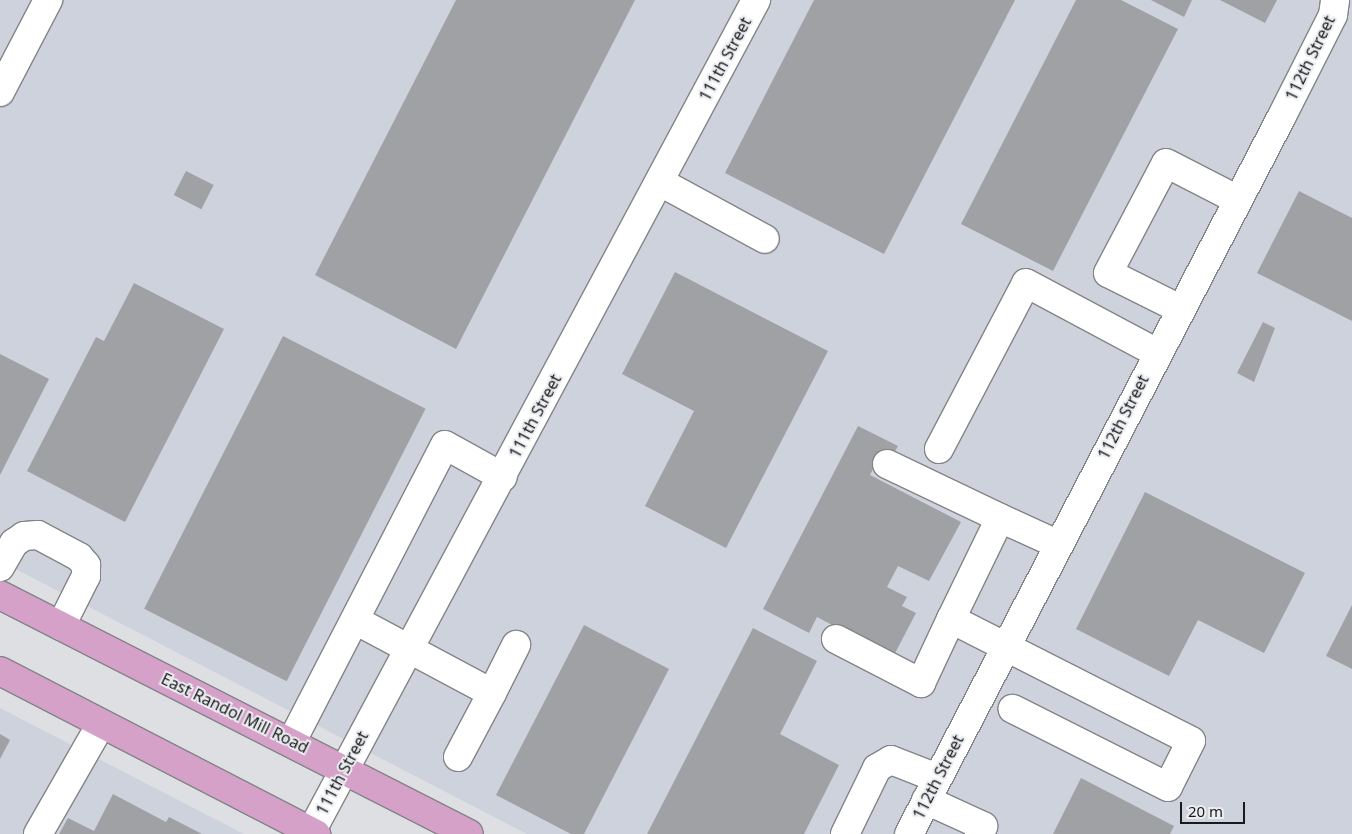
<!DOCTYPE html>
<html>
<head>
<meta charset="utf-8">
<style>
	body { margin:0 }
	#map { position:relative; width:1352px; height:834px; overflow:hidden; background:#dedfe3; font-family:"Noto Sans",sans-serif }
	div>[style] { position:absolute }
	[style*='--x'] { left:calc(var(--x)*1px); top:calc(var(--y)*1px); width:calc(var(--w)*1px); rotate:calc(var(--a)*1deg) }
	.built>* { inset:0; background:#ced2dc }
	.building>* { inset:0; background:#a0a1a4; transform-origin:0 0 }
	.roads { filter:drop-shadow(1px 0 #838487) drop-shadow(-1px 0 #838487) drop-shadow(0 1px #838487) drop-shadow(0 -1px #838487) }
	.minor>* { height:28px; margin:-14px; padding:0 14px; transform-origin:14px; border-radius:14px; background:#fff }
	.major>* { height:28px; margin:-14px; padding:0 14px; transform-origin:14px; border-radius:14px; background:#d6a1c9 }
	span { translate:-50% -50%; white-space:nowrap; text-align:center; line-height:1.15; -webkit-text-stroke:4px #ebedf0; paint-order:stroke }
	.street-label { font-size:16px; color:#191a1b }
	.scale { position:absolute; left:1180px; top:802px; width:65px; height:22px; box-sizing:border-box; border:2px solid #191a1b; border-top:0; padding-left:6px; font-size:15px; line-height:18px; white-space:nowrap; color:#191a1b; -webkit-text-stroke:4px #ebedf0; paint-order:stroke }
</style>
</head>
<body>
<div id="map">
	<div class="built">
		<i style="clip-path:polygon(0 0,1352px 0,1352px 834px,527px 834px,0 561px)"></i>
		<i style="clip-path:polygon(0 708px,244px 834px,0 834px)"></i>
	</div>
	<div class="building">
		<i style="clip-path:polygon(456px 0,635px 0,456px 349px,315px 275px)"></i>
		<i style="clip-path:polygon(814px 0,1015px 0,884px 254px,725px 173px)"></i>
		<i style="clip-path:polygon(1076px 0,1121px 0,1178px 29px,1053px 271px,961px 224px)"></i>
		<i style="clip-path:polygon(1151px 0,1192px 0,1184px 17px)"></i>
		<i style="clip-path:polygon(1220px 0,1277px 0,1265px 23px)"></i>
		<i style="left:186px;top:171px;width:31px;height:27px;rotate:27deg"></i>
		<i style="clip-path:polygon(1299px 191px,1352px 218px,1352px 321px,1257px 273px)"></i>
		<i style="clip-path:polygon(675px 272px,828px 351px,726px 548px,645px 506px,694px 411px,622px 374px)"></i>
		<i style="clip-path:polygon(134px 283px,224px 329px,125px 522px,27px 471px,96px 337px,104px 341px)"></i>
		<i style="clip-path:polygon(1263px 322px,1275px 328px,1254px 382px,1237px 373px)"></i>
		<i style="left:283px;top:336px;width:160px;height:306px;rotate:27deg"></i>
		<i style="clip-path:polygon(0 354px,49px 379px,0 475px)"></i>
		<i style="clip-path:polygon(858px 426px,898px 446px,889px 462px,879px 457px,870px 475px,961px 522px,929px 581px,898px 566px,887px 587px,907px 597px,902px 606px,916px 613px,893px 657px,817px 617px,809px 633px,763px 609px)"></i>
		<i style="clip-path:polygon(1145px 492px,1305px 573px,1264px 653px,1198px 620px,1169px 676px,1076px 629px)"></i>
		<i style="clip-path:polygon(1352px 605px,1352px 669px,1326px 656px)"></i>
		<i style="clip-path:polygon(584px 625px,669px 669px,584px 834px,571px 834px,496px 795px)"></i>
		<i style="clip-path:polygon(753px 628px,817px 661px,780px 734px,839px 765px,804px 834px,647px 834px)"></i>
		<i style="clip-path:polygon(0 734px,10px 740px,0 759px)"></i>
		<i style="clip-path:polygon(1081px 778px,1174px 826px,1170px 834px,1053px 834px)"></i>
		<i style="clip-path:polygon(113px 794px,166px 822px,169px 817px,202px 834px,59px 834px,68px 818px,94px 831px)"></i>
	</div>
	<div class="roads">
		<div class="minor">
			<i style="--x:0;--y:92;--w:104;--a:-62.4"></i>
			<i style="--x:660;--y:182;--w:119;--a:28.5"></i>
			<i style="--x:1180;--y:309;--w:80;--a:-153.4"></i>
			<i style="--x:1108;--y:273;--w:124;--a:-62.2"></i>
			<i style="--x:1166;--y:163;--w:81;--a:27.2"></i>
			<i style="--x:939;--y:449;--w:187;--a:-62.3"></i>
			<i style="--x:1026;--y:283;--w:149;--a:28.1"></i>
			<i style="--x:887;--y:464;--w:125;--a:25.5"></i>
			<i style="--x:0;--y:567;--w:28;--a:-60"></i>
			<i style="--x:14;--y:543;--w:12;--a:-35"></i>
			<i style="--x:24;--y:536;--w:14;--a:-4"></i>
			<i style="--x:38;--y:535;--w:47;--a:28.2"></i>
			<i style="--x:79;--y:557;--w:11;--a:49"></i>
			<i style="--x:86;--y:565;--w:11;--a:90"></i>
			<i style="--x:86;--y:576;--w:56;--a:116.6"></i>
			<i style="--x:951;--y:619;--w:112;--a:-64.1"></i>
			<i style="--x:1000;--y:518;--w:63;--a:24.5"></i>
			<i style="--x:355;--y:620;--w:155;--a:28.1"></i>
			<i style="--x:492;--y:693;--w:54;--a:-63.4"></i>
			<i style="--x:836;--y:639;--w:96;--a:27.4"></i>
			<i style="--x:921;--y:683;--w:71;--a:-64.9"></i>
			<i style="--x:951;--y:619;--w:269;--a:26.9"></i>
			<i style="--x:1191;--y:741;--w:51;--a:116.6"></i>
			<i style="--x:1168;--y:787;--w:174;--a:-153.3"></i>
			<i style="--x:292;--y:741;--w:333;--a:-62.7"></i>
			<i style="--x:445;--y:445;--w:66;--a:28.9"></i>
			<i style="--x:458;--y:757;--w:72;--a:-62"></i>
			<i style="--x:926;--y:800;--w:63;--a:24.5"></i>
			<i style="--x:983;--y:826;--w:9;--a:117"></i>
			<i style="--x:38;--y:834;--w:127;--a:-60.2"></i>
			<i style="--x:310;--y:834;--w:946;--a:-61.86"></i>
			<i style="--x:845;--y:834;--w:73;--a:-64.1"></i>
			<i style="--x:877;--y:768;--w:16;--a:-30"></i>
			<i style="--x:891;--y:760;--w:49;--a:21.4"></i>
			<i style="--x:909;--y:834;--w:809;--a:-62.55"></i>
			<i style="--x:1282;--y:116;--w:113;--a:-63.2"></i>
			<i style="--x:1333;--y:15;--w:15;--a:-82"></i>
		</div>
		<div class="major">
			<i style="--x:0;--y:595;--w:526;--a:27"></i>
			<i style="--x:0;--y:671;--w:356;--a:27.3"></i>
		</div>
	</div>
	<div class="street-label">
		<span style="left:1310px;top:58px;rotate:-64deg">112th Street</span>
		<span style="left:725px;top:59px;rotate:-62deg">111th Street</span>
		<span style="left:535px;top:416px;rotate:-62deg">111th Street</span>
		<span style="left:1123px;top:417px;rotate:-63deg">112th Street</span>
		<span style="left:235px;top:713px;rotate:26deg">East Randol Mill Road</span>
		<span style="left:342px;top:773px;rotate:-62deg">111th Street</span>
		<span style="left:938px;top:777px;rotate:-63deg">112th Street</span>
	</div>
	<div class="scale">20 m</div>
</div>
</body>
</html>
